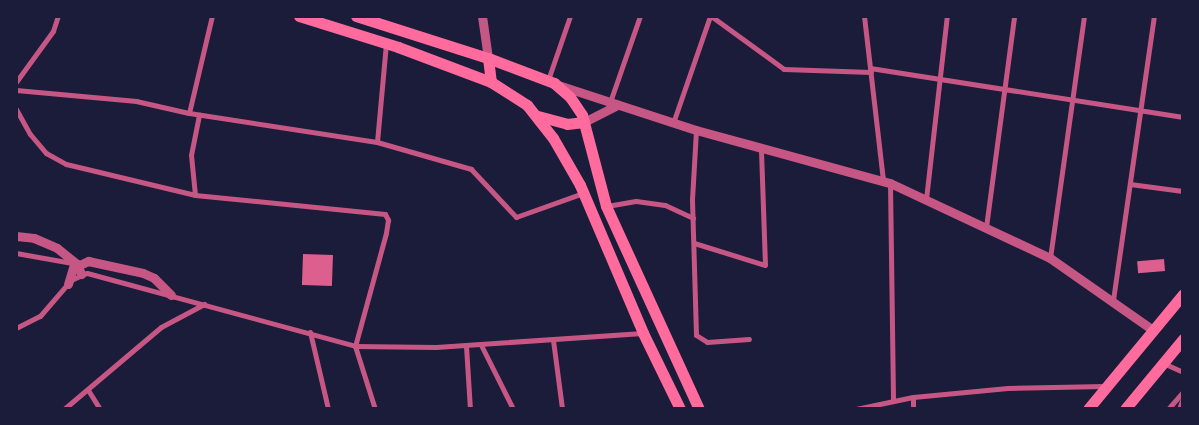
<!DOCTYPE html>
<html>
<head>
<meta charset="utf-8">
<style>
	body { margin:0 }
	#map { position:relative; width:1199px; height:425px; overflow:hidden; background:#1b1b3a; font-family:Arial,sans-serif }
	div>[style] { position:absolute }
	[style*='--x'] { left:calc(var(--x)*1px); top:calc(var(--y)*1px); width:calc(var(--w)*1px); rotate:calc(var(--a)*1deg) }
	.building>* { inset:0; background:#dd5f8e; transform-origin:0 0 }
	.minor>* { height:5px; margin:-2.5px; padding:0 2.5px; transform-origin:2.5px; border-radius:2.5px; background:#c65784 }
	.tertiary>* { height:9px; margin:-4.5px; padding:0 4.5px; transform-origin:4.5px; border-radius:4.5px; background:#c65784 }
	.primary>* { height:11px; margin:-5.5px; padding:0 5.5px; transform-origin:5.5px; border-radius:5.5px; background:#ff6b9d }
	span { translate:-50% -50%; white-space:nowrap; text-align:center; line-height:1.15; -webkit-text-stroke:4px #1b1b3a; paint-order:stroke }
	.frame { position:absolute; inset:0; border:18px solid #1b1b3a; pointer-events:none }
</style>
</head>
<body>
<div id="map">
	<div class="building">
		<i style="left:303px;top:254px;width:30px;height:31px;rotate:2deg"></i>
		<i style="left:1164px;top:259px;width:12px;height:27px;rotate:85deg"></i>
	</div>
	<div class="minor">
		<i style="--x:711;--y:16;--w:90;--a:36"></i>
		<i style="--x:784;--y:69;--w:87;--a:2"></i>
		<i style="--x:864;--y:16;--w:165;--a:83.4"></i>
		<i style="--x:870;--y:68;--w:317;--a:8.9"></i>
		<i style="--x:548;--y:80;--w:68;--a:-71"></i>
		<i style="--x:16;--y:82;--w:63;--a:-54"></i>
		<i style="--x:53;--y:31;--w:16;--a:-72"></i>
		<i style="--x:16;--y:90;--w:121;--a:5.2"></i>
		<i style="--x:136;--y:101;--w:54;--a:12.8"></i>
		<i style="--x:189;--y:113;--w:190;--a:8.8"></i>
		<i style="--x:377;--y:142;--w:98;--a:16"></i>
		<i style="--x:471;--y:169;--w:66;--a:46.8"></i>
		<i style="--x:516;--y:217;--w:71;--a:-19.7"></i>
		<i style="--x:610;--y:102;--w:91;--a:-70.8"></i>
		<i style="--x:16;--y:109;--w:29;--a:61"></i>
		<i style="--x:30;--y:134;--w:25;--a:50"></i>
		<i style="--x:46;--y:153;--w:23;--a:29"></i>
		<i style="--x:66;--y:164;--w:133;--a:13.5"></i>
		<i style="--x:195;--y:195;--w:191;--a:5.7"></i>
		<i style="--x:385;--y:214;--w:7;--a:63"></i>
		<i style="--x:388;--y:220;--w:13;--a:99"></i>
		<i style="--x:386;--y:233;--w:117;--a:105.3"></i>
		<i style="--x:355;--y:346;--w:66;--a:72.4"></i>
		<i style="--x:189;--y:113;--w:100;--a:-76.7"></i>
		<i style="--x:673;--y:123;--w:113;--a:-70.9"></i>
		<i style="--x:696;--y:130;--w:70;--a:93.3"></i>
		<i style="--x:692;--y:200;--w:135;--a:88.3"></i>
		<i style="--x:696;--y:335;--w:13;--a:32"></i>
		<i style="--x:707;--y:342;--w:42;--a:-4.1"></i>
		<i style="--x:377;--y:142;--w:99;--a:-84.8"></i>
		<i style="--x:890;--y:183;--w:218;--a:89.2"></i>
		<i style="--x:1130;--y:184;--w:53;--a:7.5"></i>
		<i style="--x:195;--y:195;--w:40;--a:-95.7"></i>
		<i style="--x:191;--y:155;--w:41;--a:-78.7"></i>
		<i style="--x:926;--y:199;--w:184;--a:-83.5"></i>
		<i style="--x:607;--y:206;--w:29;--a:-10"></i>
		<i style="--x:636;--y:201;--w:29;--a:8"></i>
		<i style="--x:665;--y:205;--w:31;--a:25"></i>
		<i style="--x:986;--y:227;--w:213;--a:-82.4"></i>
		<i style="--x:694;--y:243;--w:74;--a:17.2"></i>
		<i style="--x:765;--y:265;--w:117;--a:-92"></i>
		<i style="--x:16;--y:253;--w:57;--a:10.1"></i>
		<i style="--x:1050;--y:258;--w:244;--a:-82"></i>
		<i style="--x:1113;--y:300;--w:287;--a:-81.8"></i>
		<i style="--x:16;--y:328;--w:27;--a:-27"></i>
		<i style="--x:40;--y:316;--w:48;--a:-49.3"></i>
		<i style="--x:71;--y:280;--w:17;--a:-24"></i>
		<i style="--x:87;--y:273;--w:278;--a:15.2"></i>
		<i style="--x:355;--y:346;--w:81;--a:0.7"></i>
		<i style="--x:436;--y:347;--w:207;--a:-3.9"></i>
		<i style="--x:310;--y:332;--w:79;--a:76.8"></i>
		<i style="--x:553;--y:340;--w:69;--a:82.5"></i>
		<i style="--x:481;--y:345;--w:72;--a:63.4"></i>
		<i style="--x:466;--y:346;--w:63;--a:86.4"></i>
		<i style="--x:1163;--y:363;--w:22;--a:24"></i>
		<i style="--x:88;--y:390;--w:22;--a:58"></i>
		<i style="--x:64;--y:409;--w:127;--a:-40.2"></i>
		<i style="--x:161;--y:327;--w:49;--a:-28.1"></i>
		<i style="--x:856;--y:409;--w:58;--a:-11.9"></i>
		<i style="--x:913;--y:397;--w:95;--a:-5.4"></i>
		<i style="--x:1008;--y:388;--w:96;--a:-1.2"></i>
		<i style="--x:913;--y:409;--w:12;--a:-90"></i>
		<i style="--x:1168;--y:409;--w:23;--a:-49"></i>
		<i style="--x:1179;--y:409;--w:12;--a:-70"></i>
	</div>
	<div class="tertiary">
		<i style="--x:482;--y:16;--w:42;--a:81.9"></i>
		<i style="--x:558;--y:85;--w:145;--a:18.1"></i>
		<i style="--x:696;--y:130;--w:201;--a:15.3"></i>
		<i style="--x:890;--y:183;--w:177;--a:25.1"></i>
		<i style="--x:1050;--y:258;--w:126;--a:35"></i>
		<i style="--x:584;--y:122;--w:38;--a:-27"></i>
		<i style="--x:16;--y:236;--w:18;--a:6"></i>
		<i style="--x:34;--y:238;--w:25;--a:23"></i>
		<i style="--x:57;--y:248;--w:26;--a:39"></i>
		<i style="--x:77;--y:264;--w:11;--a:68"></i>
		<i style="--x:68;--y:284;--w:17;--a:-73"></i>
		<i style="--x:73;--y:268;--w:17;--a:-25"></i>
		<i style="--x:88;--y:261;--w:56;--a:12.3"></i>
		<i style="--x:143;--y:273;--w:12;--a:24"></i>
		<i style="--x:154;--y:278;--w:24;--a:45"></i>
	</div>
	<div class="primary">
		<i style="--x:299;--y:16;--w:104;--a:17.4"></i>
		<i style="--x:398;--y:47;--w:99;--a:20.6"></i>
		<i style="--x:491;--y:82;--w:43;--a:32.6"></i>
		<i style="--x:527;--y:105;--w:42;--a:51.8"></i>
		<i style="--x:553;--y:138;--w:54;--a:60.1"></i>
		<i style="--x:580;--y:185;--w:161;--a:66.9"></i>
		<i style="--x:643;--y:333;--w:85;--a:64"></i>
		<i style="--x:356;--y:16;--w:139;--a:17.7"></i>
		<i style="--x:488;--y:58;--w:71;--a:20.7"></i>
		<i style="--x:554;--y:83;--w:21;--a:41"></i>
		<i style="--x:570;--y:97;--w:22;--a:56"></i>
		<i style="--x:582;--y:115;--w:94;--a:75.2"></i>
		<i style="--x:606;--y:206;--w:223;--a:65.4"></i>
		<i style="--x:488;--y:58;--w:24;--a:83"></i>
		<i style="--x:538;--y:116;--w:30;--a:15"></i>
		<i style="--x:567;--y:124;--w:17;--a:-7"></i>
		<i style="--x:1088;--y:409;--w:149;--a:-50.4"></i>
		<i style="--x:1125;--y:409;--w:91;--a:-50.4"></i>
	</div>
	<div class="frame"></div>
</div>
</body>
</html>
